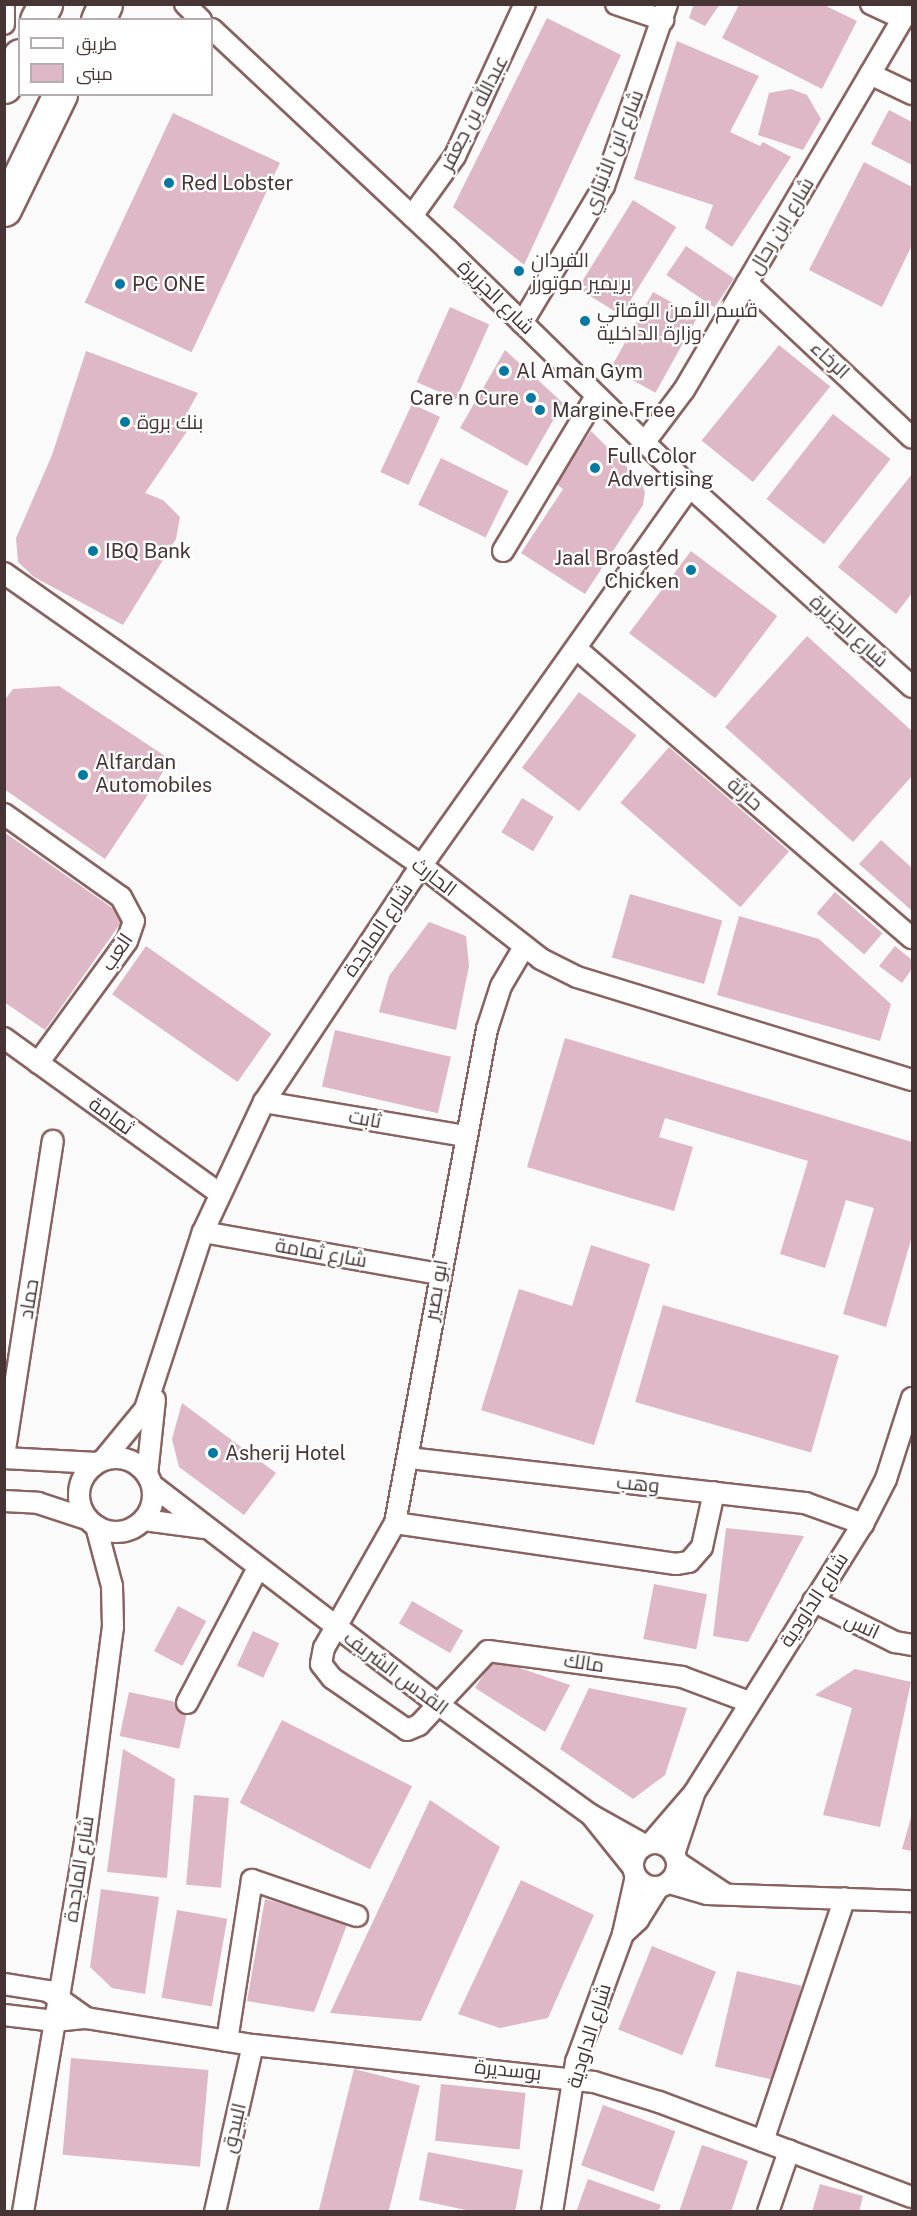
<!DOCTYPE html>
<html>
<head>
<meta charset="utf-8">
<style>
	body { margin:0 }
	#map { position:relative; width:917px; height:2216px; overflow:hidden; background:#fafafa; font-family:"Public Sans",Cairo,sans-serif }
	div>[style] { position:absolute }
	[style*='--x'] { left:calc(var(--x)*1px); top:calc(var(--y)*1px); width:calc(var(--w)*1px); rotate:calc(var(--a)*1deg) }
	.building>* { inset:0; background:#dfb8c7; transform-origin:0 0 }
	.roads { filter:drop-shadow(2px 0 #896361) drop-shadow(-2px 0 #896361) drop-shadow(0 2px #896361) drop-shadow(0 -2px #896361) }
	.minor>* { height:20px; margin:-10px; padding:0 10px; transform-origin:10px; border-radius:10px; background:#fff }
	.minor>.ring { margin:-10px; padding:0; box-sizing:content-box; background:none; border:20px solid #fff; border-radius:50% }
	.trunk>* { height:33px; margin:-16.5px; padding:0 16.5px; transform-origin:16.5px; border-radius:16.5px; background:#fff }
	.dots>* { width:16px; height:16px; translate:-50% -50%; box-sizing:border-box; border:3px solid #fff; border-radius:50% }
	span { translate:-50% -50%; white-space:nowrap; text-align:center; line-height:1.15; -webkit-text-stroke:4.5px #fff; paint-order:stroke }
	.street-label { font-size:20px; color:#463534 }
	.poi-label { font-size:20px; color:#463534 }
	.left { translate:0 -50%; text-align:left }
	.right { translate:-100% -50%; text-align:right }
	.frame { position:absolute; inset:0; border:6px solid #463534; pointer-events:none }
	.legend { position:absolute; left:18px; top:18px; width:195px; height:78px; box-sizing:border-box; background:#fff; border:2px solid #b5aeae; margin:0; padding:8px 10px; list-style:none; font-size:18px; color:#463534 }
	.legend li { display:flex; align-items:center; gap:12px; height:30px }
	.legend b { width:30px; border:2px solid #b5aeae }
</style>
</head>
<body>
<div id="map">
	<div class="building">
		<i style="clip-path:polygon(694px 4px,720px 4px,705px 26px,689px 18px)"></i>
		<i style="clip-path:polygon(739px 5px,824px 5px,857px 21px,822px 89px,722px 38px)"></i>
		<i style="clip-path:polygon(547px 18px,621px 55px,524px 265px,453px 207px)"></i>
		<i style="clip-path:polygon(677px 41px,759px 76px,730px 132px,760px 146px,763px 142px,791px 157px,732px 247px,705px 228px,713px 205px,634px 179px)"></i>
		<i style="clip-path:polygon(791px 89px,807px 95px,821px 119px,803px 150px,758px 135px,769px 93px)"></i>
		<i style="clip-path:polygon(889px 110px,912px 122px,912px 165px,871px 144px)"></i>
		<i style="left:173px;top:113px;width:118px;height:209px;rotate:25deg"></i>
		<i style="clip-path:polygon(864px 162px,912px 187px,912px 245px,882px 307px,809px 270px)"></i>
		<i style="left:633px;top:200px;width:51px;height:104px;rotate:32deg"></i>
		<i style="left:686px;top:246px;width:58px;height:35px;rotate:34deg"></i>
		<i style="left:653px;top:292px;width:51px;height:87px;rotate:29deg"></i>
		<i style="left:450px;top:307px;width:43px;height:82px;rotate:24deg"></i>
		<i style="left:779px;top:345px;width:66px;height:123px;rotate:39deg"></i>
		<i style="clip-path:polygon(505px 350px,563px 403px,527px 466px,460px 428px)"></i>
		<i style="clip-path:polygon(86px 351px,198px 393px,183px 420px,192px 424px,145px 493px,163px 500px,180px 517px,176px 539px,123px 625px,34px 577px,18px 562px,16px 538px,52px 455px)"></i>
		<i style="left:412px;top:404px;width:31px;height:75px;rotate:25deg"></i>
		<i style="left:833px;top:414px;width:73px;height:108px;rotate:38deg"></i>
		<i style="clip-path:polygon(591px 431px,640px 480px,645px 492px,643px 505px,585px 594px,521px 553px,563px 489px,556px 484px)"></i>
		<i style="left:441px;top:458px;width:75px;height:52px;rotate:26deg"></i>
		<i style="clip-path:polygon(912px 474px,912px 593px,896px 614px,838px 567px)"></i>
		<i style="left:691px;top:551px;width:108px;height:103px;rotate:37deg"></i>
		<i style="clip-path:polygon(807px 636px,912px 731px,912px 776px,853px 842px,725px 727px)"></i>
		<i style="clip-path:polygon(59px 686px,171px 760px,105px 859px,4px 789px,4px 701px,13px 689px)"></i>
		<i style="left:579px;top:692px;width:72px;height:95px;rotate:37deg"></i>
		<i style="left:669px;top:747px;width:159px;height:74px;rotate:41deg"></i>
		<i style="left:522px;top:798px;width:37px;height:40px;rotate:31deg"></i>
		<i style="clip-path:polygon(4px 832px,125px 917px,45px 1030px,4px 1002px)"></i>
		<i style="clip-path:polygon(881px 840px,912px 868px,911px 910px,859px 864px)"></i>
		<i style="left:835px;top:892px;width:63px;height:28px;rotate:41deg"></i>
		<i style="left:630px;top:894px;width:96px;height:66px;rotate:16deg"></i>
		<i style="clip-path:polygon(739px 916px,819px 939px,891px 1004px,880px 1041px,717px 995px)"></i>
		<i style="clip-path:polygon(429px 922px,466px 936px,469px 966px,456px 1030px,379px 1012px,389px 976px)"></i>
		<i style="left:146px;top:946px;width:153px;height:59px;rotate:35deg"></i>
		<i style="clip-path:polygon(895px 946px,912px 960px,912px 969px,902px 983px,879px 966px)"></i>
		<i style="left:335px;top:1030px;width:119px;height:58px;rotate:13deg"></i>
		<i style="clip-path:polygon(565px 1038px,912px 1142px,912px 1236px,886px 1327px,843px 1314px,874px 1208px,846px 1200px,825px 1268px,780px 1254px,808px 1161px,665px 1118px,659px 1137px,693px 1147px,674px 1211px,527px 1167px)"></i>
		<i style="clip-path:polygon(591px 1245px,650px 1264px,594px 1445px,481px 1410px,519px 1289px,572px 1306px)"></i>
		<i style="left:663px;top:1305px;width:183px;height:101px;rotate:16deg"></i>
		<i style="clip-path:polygon(182px 1403px,276px 1473px,244px 1515px,179px 1467px,172px 1439px)"></i>
		<i style="clip-path:polygon(726px 1528px,804px 1536px,748px 1642px,713px 1636px)"></i>
		<i style="left:654px;top:1584px;width:54px;height:56px;rotate:11deg"></i>
		<i style="left:412px;top:1601px;width:59px;height:26px;rotate:30deg"></i>
		<i style="left:178px;top:1606px;width:32px;height:51px;rotate:28deg"></i>
		<i style="left:253px;top:1631px;width:29px;height:38px;rotate:25deg"></i>
		<i style="clip-path:polygon(493px 1659px,570px 1685px,545px 1732px,475px 1688px)"></i>
		<i style="clip-path:polygon(855px 1669px,911px 1682px,880px 1827px,823px 1815px,852px 1708px,815px 1695px)"></i>
		<i style="clip-path:polygon(589px 1688px,687px 1708px,665px 1775px,633px 1799px,560px 1749px)"></i>
		<i style="left:129px;top:1692px;width:61px;height:45px;rotate:12deg"></i>
		<i style="left:282px;top:1720px;width:146px;height:93px;rotate:27deg"></i>
		<i style="clip-path:polygon(123px 1749px,175px 1779px,167px 1878px,107px 1872px)"></i>
		<i style="left:194px;top:1795px;width:35px;height:90px;rotate:5deg"></i>
		<i style="clip-path:polygon(430px 1800px,500px 1847px,421px 2021px,330px 2013px)"></i>
		<i style="clip-path:polygon(912px 1814px,912px 1851px,902px 1849px)"></i>
		<i style="clip-path:polygon(521px 1880px,594px 1915px,548px 2018px,500px 2028px,458px 2014px)"></i>
		<i style="clip-path:polygon(101px 1889px,159px 1897px,145px 1994px,112px 1988px,90px 1967px)"></i>
		<i style="clip-path:polygon(265px 1899px,348px 1922px,314px 2012px,247px 2001px)"></i>
		<i style="left:177px;top:1910px;width:51px;height:89px;rotate:10deg"></i>
		<i style="left:652px;top:1946px;width:69px;height:90px;rotate:22deg"></i>
		<i style="left:737px;top:1971px;width:66px;height:98px;rotate:13deg"></i>
		<i style="left:71px;top:2058px;width:138px;height:97px;rotate:5deg"></i>
		<i style="left:354px;top:2069px;width:68px;height:147px;rotate:14deg"></i>
		<i style="left:441px;top:2084px;width:85px;height:57px;rotate:6deg"></i>
		<i style="left:603px;top:2105px;width:77px;height:64px;rotate:20deg"></i>
		<i style="clip-path:polygon(702px 2145px,748px 2161px,731px 2212px,679px 2212px)"></i>
		<i style="clip-path:polygon(428px 2152px,523px 2170px,515px 2212px,475px 2212px,419px 2200px)"></i>
		<i style="clip-path:polygon(588px 2179px,661px 2205px,658px 2212px,576px 2212px)"></i>
		<i style="clip-path:polygon(820px 2184px,863px 2196px,859px 2212px,812px 2212px)"></i>
	</div>
	<div class="roads">
		<div class="minor">
			<i style="--x:185;--y:4;--w:23;--a:45"></i>
			<i style="--x:616;--y:4;--w:50;--a:18.8"></i>
			<i style="--x:871;--y:4;--w:35;--a:25"></i>
			<i style="--x:4;--y:7;--w:17;--a:90"></i>
			<i style="--x:212;--y:29;--w:322;--a:43.1"></i>
			<i style="--x:447;--y:249;--w:340;--a:44.4"></i>
			<i style="--x:690;--y:487;--w:299;--a:42"></i>
			<i style="--x:870;--y:74;--w:47;--a:25.5"></i>
			<i style="--x:412;--y:216;--w:74;--a:-54.4"></i>
			<i style="--x:455;--y:156;--w:167;--a:-65.3"></i>
			<i style="--x:747;--y:283;--w:226;--a:43.2"></i>
			<i style="--x:522;--y:323;--w:160;--a:-59.1"></i>
			<i style="--x:604;--y:186;--w:193;--a:-70.9"></i>
			<i style="--x:644;--y:443;--w:66;--a:-53"></i>
			<i style="--x:684;--y:390;--w:448;--a:-59.5"></i>
			<i style="--x:503;--y:551;--w:181;--a:-59"></i>
			<i style="--x:4;--y:573;--w:510;--a:35.03"></i>
			<i style="--x:422;--y:866;--w:151;--a:38"></i>
			<i style="--x:541;--y:959;--w:40;--a:26.6"></i>
			<i style="--x:577;--y:977;--w:350;--a:17.1"></i>
			<i style="--x:578;--y:650;--w:441;--a:40.8"></i>
			<i style="--x:4;--y:814;--w:143;--a:35.4"></i>
			<i style="--x:121;--y:897;--w:27;--a:62"></i>
			<i style="--x:134;--y:921;--w:21;--a:109"></i>
			<i style="--x:127;--y:941;--w:151;--a:126.1"></i>
			<i style="--x:524;--y:947;--w:45;--a:120.5"></i>
			<i style="--x:501;--y:986;--w:45;--a:108"></i>
			<i style="--x:487;--y:1029;--w:502;--a:100.55"></i>
			<i style="--x:395;--y:1523;--w:144;--a:119.6"></i>
			<i style="--x:324;--y:1648;--w:16;--a:101"></i>
			<i style="--x:321;--y:1664;--w:18;--a:52"></i>
			<i style="--x:332;--y:1678;--w:91;--a:34.7"></i>
			<i style="--x:407;--y:1730;--w:13;--a:-23"></i>
			<i style="--x:419;--y:1725;--w:101;--a:-47"></i>
			<i style="--x:488;--y:1651;--w:196;--a:7.6"></i>
			<i style="--x:682;--y:1677;--w:72;--a:20.5"></i>
			<i style="--x:4;--y:1038;--w:265;--a:35.8"></i>
			<i style="--x:264;--y:1102;--w:205;--a:9.6"></i>
			<i style="--x:203;--y:1232;--w:239;--a:10.1"></i>
			<i style="--x:4;--y:1456;--w:319;--a:-81.2"></i>
			<i class="ring" style="left:79px;top:1458px;width:54px;height:54px"></i>
			<i style="--x:4;--y:1458;--w:93;--a:3.1"></i>
			<i style="--x:409;--y:1458;--w:399;--a:6.5"></i>
			<i style="--x:805;--y:1503;--w:62;--a:19.9"></i>
			<i style="--x:104;--y:1459;--w:65;--a:-50.6"></i>
			<i style="--x:145;--y:1409;--w:186;--a:-71.9"></i>
			<i style="--x:203;--y:1232;--w:144;--a:-64.9"></i>
			<i style="--x:264;--y:1102;--w:268;--a:-56.4"></i>
			<i style="--x:412;--y:879;--w:481;--a:-54.7"></i>
			<i style="--x:147;--y:1475;--w:76;--a:-84"></i>
			<i style="--x:152;--y:1485;--w:362;--a:37.5"></i>
			<i style="--x:439;--y:1705;--w:188;--a:35.9"></i>
			<i style="--x:591;--y:1815;--w:62;--a:29.1"></i>
			<i style="--x:4;--y:1501;--w:34;--a:3"></i>
			<i style="--x:38;--y:1503;--w:52;--a:18.1"></i>
			<i style="--x:144;--y:1520;--w:61;--a:7.6"></i>
			<i style="--x:395;--y:1523;--w:284;--a:8.3"></i>
			<i style="--x:676;--y:1564;--w:13;--a:-9"></i>
			<i style="--x:689;--y:1562;--w:20;--a:-49"></i>
			<i style="--x:702;--y:1547;--w:56;--a:-77.7"></i>
			<i style="--x:813;--y:1601;--w:92;--a:26.6"></i>
			<i style="--x:895;--y:1642;--w:17;--a:10"></i>
			<i style="--x:187;--y:1703;--w:153;--a:-62.3"></i>
			<i style="--x:591;--y:1815;--w:65;--a:51.2"></i>
			<i class="ring" style="left:633px;top:1843px;width:24px;height:24px"></i>
			<i style="--x:651;--y:1843;--w:66;--a:-49.3"></i>
			<i style="--x:694;--y:1793;--w:318;--a:-57.9"></i>
			<i style="--x:863;--y:1524;--w:51;--a:-62.9"></i>
			<i style="--x:886;--y:1479;--w:85;--a:-72.2"></i>
			<i style="--x:674;--y:1854;--w:63;--a:-71.6"></i>
			<i style="--x:677;--y:1862;--w:58;--a:33.7"></i>
			<i style="--x:669;--y:1883;--w:40;--a:16"></i>
			<i style="--x:707;--y:1894;--w:205;--a:2"></i>
			<i style="--x:623;--y:1934;--w:21;--a:-43"></i>
			<i style="--x:638;--y:1920;--w:39;--a:-58"></i>
			<i style="--x:4;--y:1984;--w:45;--a:9"></i>
			<i style="--x:48;--y:1991;--w:47;--a:35.4"></i>
			<i style="--x:4;--y:2015;--w:51;--a:6.7"></i>
			<i style="--x:55;--y:2021;--w:31;--a:-6"></i>
			<i style="--x:86;--y:2018;--w:169;--a:9.2"></i>
			<i style="--x:253;--y:2045;--w:343;--a:6.2"></i>
			<i style="--x:594;--y:2082;--w:68;--a:17.1"></i>
			<i style="--x:659;--y:2102;--w:270;--a:20.6"></i>
			<i style="--x:227;--y:2041;--w:163;--a:-81.2"></i>
			<i style="--x:252;--y:1880;--w:111;--a:18.9"></i>
			<i style="--x:763;--y:2141;--w:256;--a:-71.4"></i>
			<i style="--x:23;--y:2212;--w:375;--a:-80.5"></i>
			<i style="--x:85;--y:1842;--w:217;--a:-82.6"></i>
			<i style="--x:113;--y:1627;--w:41;--a:-91.4"></i>
			<i style="--x:112;--y:1586;--w:62;--a:-104.9"></i>
			<i style="--x:215;--y:2212;--w:171;--a:-77.2"></i>
			<i style="--x:552;--y:2212;--w:152;--a:-80.9"></i>
			<i style="--x:576;--y:2062;--w:136;--a:-69.8"></i>
			<i style="--x:623;--y:1934;--w:59;--a:-77.4"></i>
			<i style="--x:768;--y:2212;--w:65;--a:-71"></i>
		</div>
		<div class="trunk">
			<i style="--x:37;--y:20;--w:18;--a:-63"></i>
			<i style="--x:98;--y:20;--w:17;--a:-66"></i>
			<i style="--x:4;--y:86;--w:34;--a:-62"></i>
			<i style="--x:4;--y:209;--w:128;--a:-64"></i>
		</div>
	</div>
	<div class="dots">
		<i style="left:169px;top:183px;background:#0579a2"></i>
		<i style="left:519px;top:271px;background:#0579a2"></i>
		<i style="left:120px;top:284px;background:#0579a2"></i>
		<i style="left:585px;top:321px;background:#0579a2"></i>
		<i style="left:504px;top:371px;background:#0579a2"></i>
		<i style="left:531px;top:398px;background:#0579a2"></i>
		<i style="left:540px;top:410px;background:#0579a2"></i>
		<i style="left:125px;top:422px;background:#0579a2"></i>
		<i style="left:595px;top:468px;background:#0579a2"></i>
		<i style="left:93px;top:551px;background:#0579a2"></i>
		<i style="left:691px;top:570px;background:#0579a2"></i>
		<i style="left:83px;top:775px;background:#0579a2"></i>
		<i style="left:213px;top:1453px;background:#0579a2"></i>
	</div>
	<div class="street-label">
		<span style="left:474px;top:113px;rotate:-63deg">عبدالله بن جعفر</span>
		<span style="left:613px;top:152px;rotate:-68deg">شارع ابن الأنباري</span>
		<span style="left:781px;top:226px;rotate:-59deg">شارع ابن رحال</span>
		<span style="left:496px;top:297px;rotate:44deg">شارع الجزيرة</span>
		<span style="left:830px;top:360px;rotate:43deg">الرخاء</span>
		<span style="left:849px;top:631px;rotate:42deg">شارع الجزيرة</span>
		<span style="left:745px;top:794px;rotate:41deg">حارثة</span>
		<span style="left:434px;top:877px;rotate:37deg">الحارث</span>
		<span style="left:378px;top:930px;rotate:-56deg">شارع الماجدة</span>
		<span style="left:117px;top:952px;rotate:-56deg">العب</span>
		<span style="left:111px;top:1116px;rotate:36deg">ثمامة</span>
		<span style="left:365px;top:1119px;rotate:10deg">ثابت</span>
		<span style="left:321px;top:1253px;rotate:10deg">شارع ثمامة</span>
		<span style="left:436px;top:1290px;rotate:-80deg">ابو بصير</span>
		<span style="left:29px;top:1299px;rotate:-81deg">حماد</span>
		<span style="left:638px;top:1484px;rotate:6deg">وهب</span>
		<span style="left:814px;top:1600px;rotate:-57deg">شارع الداودية</span>
		<span style="left:862px;top:1626px;rotate:25deg">انس</span>
		<span style="left:584px;top:1663px;rotate:8deg">مالك</span>
		<span style="left:396px;top:1673px;rotate:37deg">القدس الشريف</span>
		<span style="left:79px;top:1869px;rotate:-81deg">شارع الماجدة</span>
		<span style="left:589px;top:2036px;rotate:-73deg">شارع الداودية</span>
		<span style="left:508px;top:2070px;rotate:6deg">بوسديرة</span>
		<span style="left:234px;top:2128px;rotate:-77deg">البيدق</span>
	</div>
	<div class="poi-label">
		<span class="left" style="left:181px;top:183px">Red Lobster</span>
		<span class="left" style="left:531px;top:272px">الفردان<br>بريمير موتورز</span>
		<span class="left" style="left:132px;top:284px">PC ONE</span>
		<span class="left" style="left:597px;top:322px">قسم الأمن الوقائي<br>وزارة الداخلية</span>
		<span class="left" style="left:516px;top:371px">Al Aman Gym</span>
		<span class="right" style="left:519px;top:398px">Care n Cure</span>
		<span class="left" style="left:552px;top:410px">Margine Free</span>
		<span class="left" style="left:137px;top:422px">بنك بروة</span>
		<span class="left" style="left:607px;top:468px">Full Color<br>Advertising</span>
		<span class="left" style="left:105px;top:551px">IBQ Bank</span>
		<span class="right" style="left:679px;top:570px">Jaal Broasted<br>Chicken</span>
		<span class="left" style="left:95px;top:774px">Alfardan<br>Automobiles</span>
		<span class="left" style="left:225px;top:1453px">Asherij Hotel</span>
	</div>
	<div class="frame"></div>
	<ul class="legend">
	<li><b style="height:8px;background:#fff"></b>طريق</li>
	<li><b style="height:16px;background:#dfb8c7"></b>مبنى</li>
	</ul>
</div>
</body>
</html>
